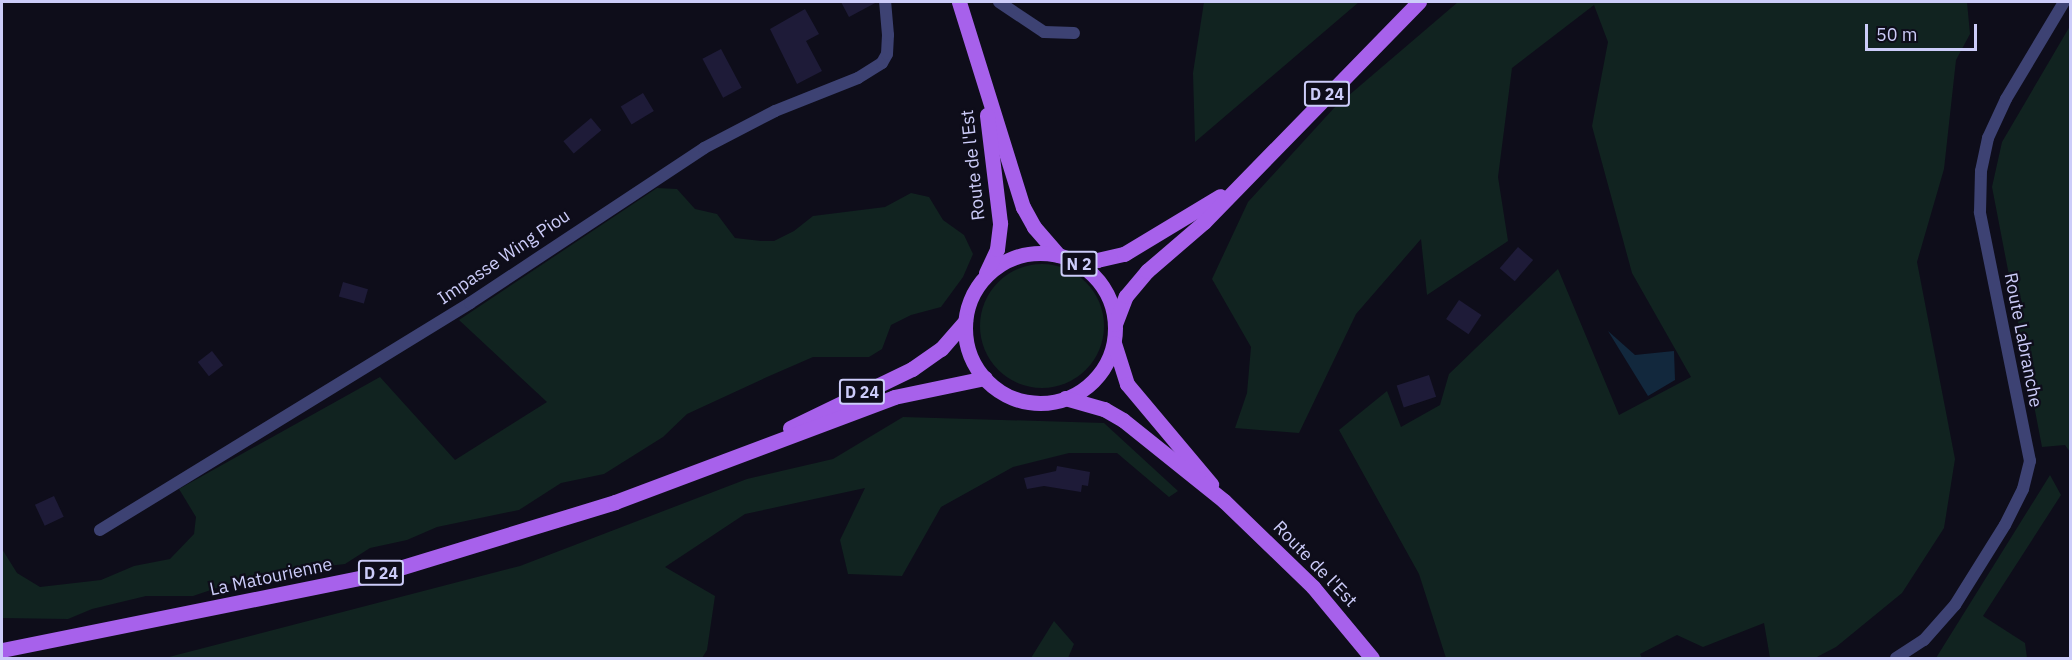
<!DOCTYPE html>
<html>
<head>
<meta charset="utf-8">
<style>
	body { margin:0 }
	#map { position:relative; width:2072px; height:660px; overflow:hidden; background:#0e0d1a; font-family:"IBM Plex Sans",sans-serif }
	div>[style] { position:absolute }
	[style*='--x'] { left:calc(var(--x)*1px); top:calc(var(--y)*1px); width:calc(var(--w)*1px); rotate:calc(var(--a)*1deg) }
	.green>* { inset:0; background:#112320 }
	.round { border-radius:50% }
	.water>* { inset:0; background:#12283d }
	.building>* { inset:0; background:#1e1b38; transform-origin:0 0 }
	.minor>* { height:12px; margin:-6px; padding:0 6px; transform-origin:6px; border-radius:6px; background:#3d4273 }
	.primary>* { height:15px; margin:-7.5px; padding:0 7.5px; transform-origin:7.5px; border-radius:7.5px; background:#a761eb }
	.primary>.ring { margin:-7.5px; padding:0; box-sizing:content-box; background:none; border:15px solid #a761eb; border-radius:50% }
	span { translate:-50% -50%; white-space:nowrap; text-align:center; line-height:1.15; -webkit-text-stroke:4.5px #0e0d1a; paint-order:stroke }
	.shield-label span { padding:2px 4px; background:#0e0d1a; border:2px solid; border-radius:4px; -webkit-text-stroke-width:0 }
	.shield-label { font-size:16px; color:#ccccf9; font-weight:700 }
	.street-label { font-size:18px; color:#ccccf9 }
	.frame { position:absolute; inset:0; border:3px solid #ccccf9; pointer-events:none }
	.scale { position:absolute; left:1865px; top:24px; width:112px; height:27px; box-sizing:border-box; border:3px solid #ccccf9; border-top:0; padding-left:8px; font-size:18px; line-height:21px; white-space:nowrap; color:#ccccf9; -webkit-text-stroke:4px #0e0d1a; paint-order:stroke }
</style>
</head>
<body>
<div id="map">
	<div class="green">
		<i style="clip-path:polygon(1204px 2px,1359px 2px,1195px 142px,1193px 73px)"></i>
		<i style="clip-path:polygon(1458px 2px,1967px 2px,1970px 34px,1956px 60px,1944px 169px,1917px 262px,1955px 459px,1944px 528px,1902px 593px,1836px 647px,1815px 658px,1770px 658px,1764px 623px,1703px 647px,1677px 635px,1640px 654px,1642px 658px,1446px 658px,1419px 574px,1339px 430px,1387px 391px,1401px 427px,1440px 405px,1449px 374px,1558px 269px,1619px 415px,1691px 377px,1632px 273px,1592px 126px,1608px 42px,1594px 5px,1512px 68px,1498px 177px,1508px 241px,1427px 295px,1421px 239px,1356px 314px,1299px 433px,1235px 428px,1247px 393px,1251px 347px,1212px 279px,1248px 202px,1334px 108px)"></i>
		<i style="clip-path:polygon(2070px 26px,2070px 452px,2065px 445px,2042px 447px,1992px 187px,2002px 142px)"></i>
		<i style="clip-path:polygon(657px 188px,677px 189px,695px 209px,717px 214px,735px 238px,761px 241px,774px 241px,794px 231px,813px 216px,885px 207px,911px 193px,929px 197px,943px 220px,964px 235px,973px 254px,963px 277px,941px 307px,911px 315px,891px 325px,882px 349px,869px 357px,813px 357px,767px 377px,687px 414px,663px 437px,604px 474px,561px 483px,519px 510px,437px 527px,407px 540px,370px 548px,345px 564px,258px 574px,193px 596px,146px 596px,92px 609px,68px 619px,2px 618px,2px 549px,17px 573px,40px 587px,101px 580px,134px 566px,170px 559px,194px 534px,196px 517px,179px 489px,380px 377px,455px 460px,547px 402px,459px 320px)"></i>
		<i class="round" style="left:980px;top:264px;width:124px;height:124px"></i>
		<i style="clip-path:polygon(903px 417px,1104px 423px,1178px 491px,1169px 497px,1117px 453px,1069px 453px,1013px 467px,941px 507px,902px 576px,848px 574px,840px 540px,865px 488px,745px 514px,665px 567px,715px 596px,707px 650px,702px 658px,165px 658px,520px 566px,747px 479px,833px 459px)"></i>
		<i style="clip-path:polygon(2050px 475px,2061px 495px,1983px 616px,2025px 643px,2027px 658px,1936px 658px)"></i>
		<i style="clip-path:polygon(1054px 621px,1074px 644px,1068px 658px,1031px 658px)"></i>
	</div>
	<div class="water">
		<i style="clip-path:polygon(1608px 331px,1635px 355px,1674px 351px,1675px 380px,1648px 396px)"></i>
	</div>
	<div class="building">
		<i style="clip-path:polygon(841px 2px,877px 2px,849px 17px)"></i>
		<i style="clip-path:polygon(805px 9px,819px 34px,806px 41px,822px 71px,797px 84px,770px 29px)"></i>
		<i style="left:721px;top:49px;width:44px;height:21px;rotate:62deg"></i>
		<i style="left:643px;top:93px;width:21px;height:26px;rotate:59deg"></i>
		<i style="left:591px;top:118px;width:16px;height:36px;rotate:50deg"></i>
		<i style="left:1518px;top:247px;width:20px;height:28px;rotate:41deg"></i>
		<i style="left:343px;top:282px;width:26px;height:15px;rotate:16deg"></i>
		<i style="left:1459px;top:300px;width:27px;height:23px;rotate:34deg"></i>
		<i style="left:212px;top:351px;width:18px;height:18px;rotate:52deg"></i>
		<i style="left:1429px;top:375px;width:23px;height:34px;rotate:72deg"></i>
		<i style="clip-path:polygon(1057px 466px,1090px 472px,1088px 486px,1082px 485px,1081px 492px,1044px 486px,1027px 489px,1024px 478px,1056px 471px)"></i>
		<i style="left:54px;top:496px;width:23px;height:21px;rotate:65deg"></i>
	</div>
	<div class="minor">
		<i style="--x:999;--y:2;--w:54;--a:33.7"></i>
		<i style="--x:1044;--y:32;--w:30;--a:2"></i>
		<i style="--x:100;--y:530;--w:434;--a:-31.5"></i>
		<i style="--x:470;--y:303;--w:281;--a:-33.5"></i>
		<i style="--x:704;--y:148;--w:80;--a:-27.5"></i>
		<i style="--x:775;--y:111;--w:89;--a:-21.7"></i>
		<i style="--x:858;--y:78;--w:28;--a:-32"></i>
		<i style="--x:882;--y:63;--w:10;--a:-61"></i>
		<i style="--x:887;--y:54;--w:19;--a:-87"></i>
		<i style="--x:888;--y:35;--w:33;--a:-95"></i>
		<i style="--x:1896;--y:658;--w:33;--a:-33"></i>
		<i style="--x:1924;--y:640;--w:47;--a:-48.5"></i>
		<i style="--x:1955;--y:605;--w:94;--a:-58"></i>
		<i style="--x:2005;--y:525;--w:40;--a:-63.4"></i>
		<i style="--x:2023;--y:489;--w:29;--a:-76"></i>
		<i style="--x:2030;--y:461;--w:254;--a:-101.4"></i>
		<i style="--x:1980;--y:212;--w:41;--a:-88.6"></i>
		<i style="--x:1981;--y:171;--w:34;--a:-78"></i>
		<i style="--x:1988;--y:138;--w:43;--a:-65.2"></i>
		<i style="--x:2006;--y:99;--w:113;--a:-59.1"></i>
	</div>
	<div class="primary">
		<i style="--x:959;--y:2;--w:215;--a:72.7"></i>
		<i style="--x:1023;--y:207;--w:23;--a:61"></i>
		<i style="--x:1034;--y:227;--w:37;--a:49"></i>
		<i class="ring" style="left:965px;top:253px;width:135px;height:135px"></i>
		<i style="--x:1075;--y:259;--w:22;--a:3"></i>
		<i style="--x:1097;--y:260;--w:28;--a:-13"></i>
		<i style="--x:1124;--y:254;--w:112;--a:-31.1"></i>
		<i style="--x:986;--y:273;--w:26;--a:-65"></i>
		<i style="--x:997;--y:249;--w:26;--a:-83"></i>
		<i style="--x:1000;--y:223;--w:109;--a:-96.9"></i>
		<i style="--x:1115;--y:324;--w:30;--a:-69"></i>
		<i style="--x:1126;--y:296;--w:33;--a:-50"></i>
		<i style="--x:1147;--y:271;--w:75;--a:-40.7"></i>
		<i style="--x:1204;--y:222;--w:308;--a:-45.7"></i>
		<i style="--x:1114;--y:343;--w:43;--a:72.4"></i>
		<i style="--x:1127;--y:384;--w:131;--a:50"></i>
		<i style="--x:1065;--y:398;--w:41;--a:15.8"></i>
		<i style="--x:1104;--y:409;--w:22;--a:30"></i>
		<i style="--x:1123;--y:420;--w:129;--a:38.7"></i>
		<i style="--x:1224;--y:501;--w:124;--a:44"></i>
		<i style="--x:1313;--y:587;--w:92;--a:50.3"></i>
		<i style="--x:790;--y:428;--w:136;--a:-25.8"></i>
		<i style="--x:912;--y:369;--w:35;--a:-35"></i>
		<i style="--x:941;--y:349;--w:37;--a:-49"></i>
		<i style="--x:2;--y:650;--w:389;--a:-11.4"></i>
		<i style="--x:383;--y:573;--w:243;--a:-17"></i>
		<i style="--x:615;--y:502;--w:298;--a:-20.6"></i>
		<i style="--x:894;--y:397;--w:93;--a:-11.8"></i>
	</div>
	<div class="shield-label">
		<span style="left:1327px;top:94px">D 24</span>
		<span style="left:1079px;top:264px">N 2</span>
		<span style="left:862px;top:392px">D 24</span>
		<span style="left:381px;top:573px">D 24</span>
	</div>
	<div class="street-label">
		<span style="left:973px;top:165px;rotate:-96deg">Route de l'Est</span>
		<span style="left:504px;top:257px;rotate:-34deg">Impasse Wing Piou</span>
		<span style="left:2023px;top:340px;rotate:79deg">Route Labranche</span>
		<span style="left:1315px;top:564px;rotate:46deg">Route de l'Est</span>
		<span style="left:271px;top:577px;rotate:-12deg">La Matourienne</span>
	</div>
	<div class="frame"></div>
	<div class="scale">50 m</div>
</div>
</body>
</html>
